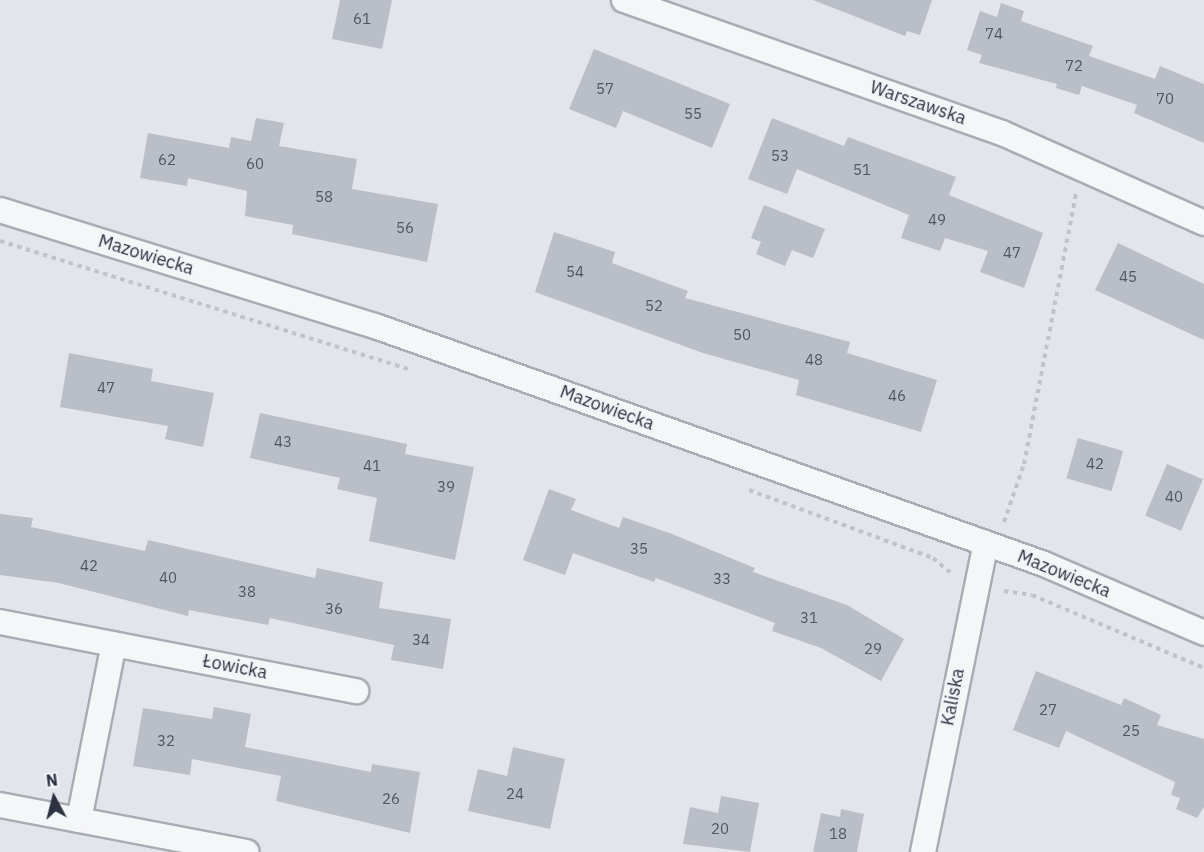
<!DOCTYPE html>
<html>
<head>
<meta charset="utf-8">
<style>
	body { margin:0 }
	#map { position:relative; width:1204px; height:852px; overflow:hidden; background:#e3e5ea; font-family:"IBM Plex Sans",sans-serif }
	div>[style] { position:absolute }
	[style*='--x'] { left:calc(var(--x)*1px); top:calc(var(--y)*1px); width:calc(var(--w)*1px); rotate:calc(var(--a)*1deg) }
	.building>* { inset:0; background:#babec6; transform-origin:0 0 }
	.path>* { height:4px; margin-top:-2px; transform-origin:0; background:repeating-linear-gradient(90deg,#c1c3c8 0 4.5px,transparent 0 9px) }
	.roads { filter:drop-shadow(2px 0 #a8acb4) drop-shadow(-2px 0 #a8acb4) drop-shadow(0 2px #a8acb4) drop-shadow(0 -2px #a8acb4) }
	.street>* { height:24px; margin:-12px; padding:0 12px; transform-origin:12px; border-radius:12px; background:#f5f6f8 }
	span { translate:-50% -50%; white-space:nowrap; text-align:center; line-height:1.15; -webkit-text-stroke:4.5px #f2f4f7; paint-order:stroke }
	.number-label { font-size:15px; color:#505562 }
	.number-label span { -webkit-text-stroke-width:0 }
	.street-label { font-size:18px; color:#2c3241 }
	.north { position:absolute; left:24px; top:768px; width:60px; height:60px; -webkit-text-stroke:4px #f2f4f7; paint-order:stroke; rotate:353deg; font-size:16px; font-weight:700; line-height:24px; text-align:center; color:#2c3241 }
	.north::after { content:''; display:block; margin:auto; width:21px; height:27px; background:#2c3241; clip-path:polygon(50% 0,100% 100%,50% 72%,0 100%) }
</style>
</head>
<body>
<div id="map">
	<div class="building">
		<i style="clip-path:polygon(340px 0,392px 0,382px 49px,332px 39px)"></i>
		<i style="clip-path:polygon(813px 0,932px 0,920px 35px,907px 31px,905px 36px)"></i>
		<i style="clip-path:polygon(1001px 3px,1024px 11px,1021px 21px,1093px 46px,1089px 56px,1155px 79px,1160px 66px,1204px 84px,1204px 143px,1134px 113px,1137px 105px,1082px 86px,1079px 95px,1056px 88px,1057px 84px,979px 63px,982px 55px,967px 50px,980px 11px,997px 17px)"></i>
		<i style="clip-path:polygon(594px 49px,730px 104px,712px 148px,623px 111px,616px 128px,569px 109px)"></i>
		<i style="clip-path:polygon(256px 118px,284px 123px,279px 146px,357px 159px,352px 189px,438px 204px,427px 262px,292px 234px,293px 225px,245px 216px,247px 191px,188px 178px,187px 186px,140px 178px,148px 133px,229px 148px,231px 137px,251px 141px)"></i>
		<i style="clip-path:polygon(772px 118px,844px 146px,848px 137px,956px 177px,949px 195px,1043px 233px,1024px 288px,980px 272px,988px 251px,945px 238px,940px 251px,901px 238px,909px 215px,797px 169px,787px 194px,748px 179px)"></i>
		<i style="clip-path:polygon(764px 205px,825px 229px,813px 258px,792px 250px,785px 266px,756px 254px,761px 242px,751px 238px)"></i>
		<i style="clip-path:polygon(554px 232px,615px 252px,612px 263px,688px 291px,685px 298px,850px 342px,847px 353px,937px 380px,921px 432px,796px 395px,799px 380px,703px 353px,535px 292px)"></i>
		<i style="clip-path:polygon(1118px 243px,1204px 284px,1204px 340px,1095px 290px)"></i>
		<i style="clip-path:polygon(69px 353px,153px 369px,151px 381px,214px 393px,203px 447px,165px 439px,168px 426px,60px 407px)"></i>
		<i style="clip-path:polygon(260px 413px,407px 444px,405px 454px,474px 467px,455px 560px,369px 541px,377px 498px,337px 489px,340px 478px,250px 458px)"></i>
		<i style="left:1078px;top:438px;width:47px;height:42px;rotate:16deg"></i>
		<i style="left:1167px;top:464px;width:39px;height:56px;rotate:23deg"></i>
		<i style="clip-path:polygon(549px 489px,576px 499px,571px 510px,619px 528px,623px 517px,672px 534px,755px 568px,753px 572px,847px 605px,904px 639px,881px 681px,821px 648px,772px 631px,775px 623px,656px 578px,654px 582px,573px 553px,565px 575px,523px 560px)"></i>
		<i style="clip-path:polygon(0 514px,33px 518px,31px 527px,145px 551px,148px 540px,315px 578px,317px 568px,383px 582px,379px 608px,451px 619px,443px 669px,391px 660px,394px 645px,270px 618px,268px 625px,189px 610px,188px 616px,59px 583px,0 575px)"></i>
		<i style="clip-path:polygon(1036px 671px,1121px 705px,1124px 698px,1161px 715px,1157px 725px,1204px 739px,1204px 807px,1197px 818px,1176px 809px,1180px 798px,1171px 795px,1175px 782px,1066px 731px,1059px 748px,1013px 730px)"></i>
		<i style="clip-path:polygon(214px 707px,251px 714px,245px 747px,371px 772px,372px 764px,420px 772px,410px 833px,276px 801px,281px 776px,192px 759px,190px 775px,133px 766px,143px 708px,212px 719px)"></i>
		<i style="clip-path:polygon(513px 747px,565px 759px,550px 829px,468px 811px,478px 769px,507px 776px)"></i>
		<i style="clip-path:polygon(721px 796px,759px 803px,750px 852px,683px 844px,690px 807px,718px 813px)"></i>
		<i style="clip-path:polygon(841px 809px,864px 814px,857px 852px,813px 852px,821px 813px,840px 817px)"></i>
	</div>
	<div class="path">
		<i style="--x:0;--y:241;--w:429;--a:17.4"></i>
		<i style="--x:749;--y:490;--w:196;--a:20.3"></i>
		<i style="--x:933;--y:558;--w:25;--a:40"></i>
		<i style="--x:1004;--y:522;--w:61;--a:-71"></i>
		<i style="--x:1024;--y:464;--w:276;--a:-79.1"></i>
		<i style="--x:1004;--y:591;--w:28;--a:8"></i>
		<i style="--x:1032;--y:595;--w:187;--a:23"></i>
	</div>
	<div class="roads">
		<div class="street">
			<i style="--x:624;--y:0;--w:401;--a:19.4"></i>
			<i style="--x:1002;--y:133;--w:221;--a:24"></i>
			<i style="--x:0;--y:210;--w:393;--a:17.2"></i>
			<i style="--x:375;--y:326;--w:710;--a:19.58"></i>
			<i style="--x:1044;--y:564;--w:174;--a:23.3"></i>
			<i style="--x:0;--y:622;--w:363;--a:11"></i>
			<i style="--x:0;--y:805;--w:251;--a:10.8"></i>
			<i style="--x:79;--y:820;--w:179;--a:-78.8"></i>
			<i style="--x:923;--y:852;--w:315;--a:-78.5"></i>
		</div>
	</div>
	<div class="number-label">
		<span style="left:362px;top:19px">61</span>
		<span style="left:994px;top:34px">74</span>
		<span style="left:1074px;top:66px">72</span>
		<span style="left:605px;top:89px">57</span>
		<span style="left:1165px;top:99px">70</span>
		<span style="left:693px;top:114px">55</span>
		<span style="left:780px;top:156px">53</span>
		<span style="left:167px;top:160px">62</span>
		<span style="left:255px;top:164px">60</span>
		<span style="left:862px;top:170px">51</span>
		<span style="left:324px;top:197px">58</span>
		<span style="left:937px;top:220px">49</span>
		<span style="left:405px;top:228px">56</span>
		<span style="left:1012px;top:253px">47</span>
		<span style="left:575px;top:272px">54</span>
		<span style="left:1128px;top:277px">45</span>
		<span style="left:654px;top:306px">52</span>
		<span style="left:742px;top:335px">50</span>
		<span style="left:814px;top:360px">48</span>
		<span style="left:106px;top:388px">47</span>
		<span style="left:897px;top:396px">46</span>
		<span style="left:283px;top:442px">43</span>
		<span style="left:1095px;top:464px">42</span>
		<span style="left:372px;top:466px">41</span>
		<span style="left:446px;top:487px">39</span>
		<span style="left:1174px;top:497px">40</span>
		<span style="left:639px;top:549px">35</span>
		<span style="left:89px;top:566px">42</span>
		<span style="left:168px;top:578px">40</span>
		<span style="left:722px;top:579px">33</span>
		<span style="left:247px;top:592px">38</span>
		<span style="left:334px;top:609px">36</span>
		<span style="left:809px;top:618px">31</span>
		<span style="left:421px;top:640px">34</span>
		<span style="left:873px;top:649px">29</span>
		<span style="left:1048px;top:710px">27</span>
		<span style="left:1131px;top:731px">25</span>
		<span style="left:166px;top:741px">32</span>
		<span style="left:515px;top:794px">24</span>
		<span style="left:391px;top:799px">26</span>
		<span style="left:720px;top:829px">20</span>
		<span style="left:838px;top:834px">18</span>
	</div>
	<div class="street-label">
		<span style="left:918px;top:103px;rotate:19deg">Warszawska</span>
		<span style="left:146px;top:255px;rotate:17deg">Mazowiecka</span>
		<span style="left:607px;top:408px;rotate:20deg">Mazowiecka</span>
		<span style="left:1064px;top:574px;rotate:22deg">Mazowiecka</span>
		<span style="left:235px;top:667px;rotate:11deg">Łowicka</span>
		<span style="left:953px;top:697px;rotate:-79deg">Kaliska</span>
	</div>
	<div class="north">N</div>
</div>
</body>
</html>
